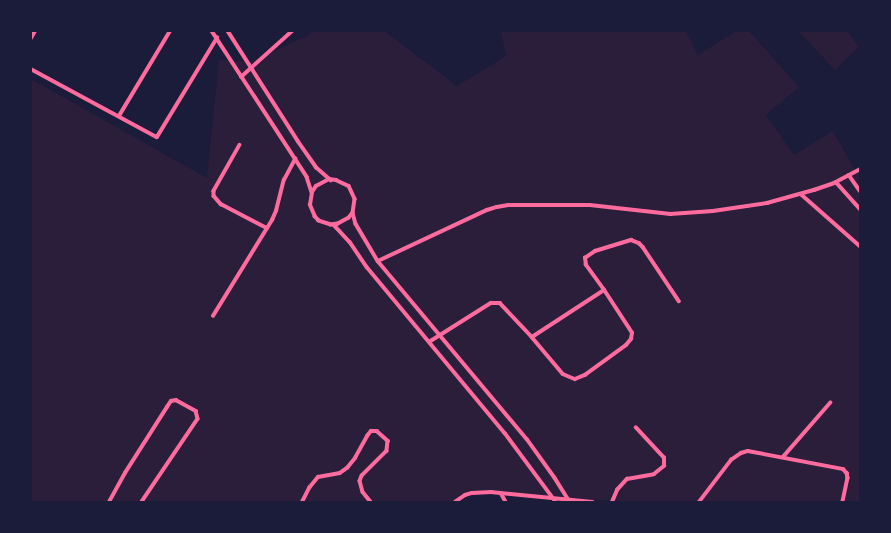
<!DOCTYPE html>
<html>
<head>
<meta charset="utf-8">
<style>
	body { margin:0 }
	#map { position:relative; width:891px; height:533px; overflow:hidden; background:#1b1b3a; font-family:Merriweather,serif }
	div>[style] { position:absolute }
	[style*='--x'] { left:calc(var(--x)*1px); top:calc(var(--y)*1px); width:calc(var(--w)*1px); rotate:calc(var(--a)*1deg) }
	.green>* { inset:0; background:#2a1e3b }
	.minor>* { height:3.5px; margin:-1.75px; padding:0 1.75px; transform-origin:1.75px; border-radius:1.75px; background:#ff6b9d }
	span { translate:-50% -50%; white-space:nowrap; text-align:center; line-height:1.15; -webkit-text-stroke:4px #1b1b3a; paint-order:stroke }
	.frame { position:absolute; inset:0; border:32px solid #1b1b3a; pointer-events:none }
</style>
</head>
<body>
<div id="map">
	<div class="green">
		<i style="clip-path:polygon(311px 31px,384px 31px,457px 86px,506px 56px,501px 31px,686px 31px,698px 55px,736px 31px,749px 31px,799px 87px,766px 115px,794px 155px,833px 131px,856px 172px,860px 171px,860px 502px,636px 502px,464px 492px,452px 502px,31px 502px,31px 79px,207px 178px,219px 60px,250px 62px,311px 34px)"></i>
		<i style="clip-path:polygon(798px 31px,847px 31px,859px 47px,835px 70px)"></i>
	</div>
	<div class="minor">
		<i style="--x:212;--y:31;--w:174;--a:56.9"></i>
		<i style="--x:307;--y:177;--w:16;--a:72"></i>
		<i style="--x:228;--y:31;--w:130;--a:57.5"></i>
		<i style="--x:298;--y:141;--w:32;--a:55"></i>
		<i style="--x:316;--y:167;--w:20;--a:41"></i>
		<i style="--x:31;--y:38;--w:8;--a:-60"></i>
		<i style="--x:31;--y:69;--w:143;--a:28.4"></i>
		<i style="--x:157;--y:137;--w:116;--a:-58.8"></i>
		<i style="--x:241;--y:77;--w:69;--a:-42"></i>
		<i style="--x:119;--y:116;--w:99;--a:-59"></i>
		<i style="--x:240;--y:145;--w:53;--a:119.5"></i>
		<i style="--x:214;--y:191;--w:5;--a:90"></i>
		<i style="--x:214;--y:196;--w:11;--a:49"></i>
		<i style="--x:221;--y:204;--w:52;--a:27.6"></i>
		<i style="--x:849;--y:175;--w:19;--a:55"></i>
		<i style="--x:836;--y:182;--w:36;--a:48"></i>
		<i style="--x:801;--y:194;--w:79;--a:41.4"></i>
		<i style="--x:353;--y:213;--w:6;--a:129"></i>
		<i style="--x:349;--y:218;--w:13;--a:151"></i>
		<i style="--x:338;--y:224;--w:7;--a:172"></i>
		<i style="--x:331;--y:225;--w:13;--a:-162"></i>
		<i style="--x:319;--y:221;--w:6;--a:-135"></i>
		<i style="--x:315;--y:217;--w:13;--a:-113"></i>
		<i style="--x:310;--y:205;--w:13;--a:-81"></i>
		<i style="--x:312;--y:192;--w:7;--a:-56"></i>
		<i style="--x:316;--y:186;--w:15;--a:-28"></i>
		<i style="--x:329;--y:179;--w:7;--a:8"></i>
		<i style="--x:336;--y:180;--w:14;--a:25"></i>
		<i style="--x:349;--y:186;--w:14;--a:65"></i>
		<i style="--x:355;--y:199;--w:14;--a:98"></i>
		<i style="--x:353;--y:213;--w:11;--a:75"></i>
		<i style="--x:356;--y:224;--w:43;--a:59.3"></i>
		<i style="--x:378;--y:261;--w:232;--a:50.1"></i>
		<i style="--x:527;--y:439;--w:48;--a:54.3"></i>
		<i style="--x:555;--y:478;--w:28;--a:58"></i>
		<i style="--x:334;--y:225;--w:23;--a:47"></i>
		<i style="--x:350;--y:242;--w:30;--a:56"></i>
		<i style="--x:367;--y:267;--w:216;--a:50.3"></i>
		<i style="--x:505;--y:433;--w:86;--a:53.5"></i>
		<i style="--x:378;--y:261;--w:120;--a:-25.1"></i>
		<i style="--x:487;--y:210;--w:10;--a:-17"></i>
		<i style="--x:497;--y:207;--w:11;--a:-10"></i>
		<i style="--x:508;--y:205;--w:82;--a:0"></i>
		<i style="--x:590;--y:205;--w:81;--a:6.4"></i>
		<i style="--x:670;--y:214;--w:43;--a:-4"></i>
		<i style="--x:713;--y:211;--w:55;--a:-8.4"></i>
		<i style="--x:767;--y:203;--w:49;--a:-15.5"></i>
		<i style="--x:814;--y:190;--w:21;--a:-19"></i>
		<i style="--x:834;--y:183;--w:30;--a:-28"></i>
		<i style="--x:213;--y:316;--w:113;--a:-58.4"></i>
		<i style="--x:272;--y:220;--w:10;--a:-66"></i>
		<i style="--x:276;--y:211;--w:32;--a:-76"></i>
		<i style="--x:284;--y:180;--w:24;--a:-62"></i>
		<i style="--x:532;--y:337;--w:86;--a:-33.1"></i>
		<i style="--x:429;--y:342;--w:73;--a:-32.2"></i>
		<i style="--x:491;--y:303;--w:9;--a:0"></i>
		<i style="--x:500;--y:303;--w:47;--a:46.7"></i>
		<i style="--x:532;--y:337;--w:48;--a:50"></i>
		<i style="--x:563;--y:374;--w:13;--a:23"></i>
		<i style="--x:575;--y:379;--w:11;--a:-22"></i>
		<i style="--x:585;--y:375;--w:51;--a:-36.2"></i>
		<i style="--x:626;--y:345;--w:8;--a:-50"></i>
		<i style="--x:631;--y:339;--w:6;--a:-81"></i>
		<i style="--x:632;--y:333;--w:51;--a:-123.1"></i>
		<i style="--x:604;--y:290;--w:31;--a:-126"></i>
		<i style="--x:586;--y:265;--w:7;--a:-98"></i>
		<i style="--x:585;--y:258;--w:12;--a:-35"></i>
		<i style="--x:595;--y:251;--w:38;--a:-17"></i>
		<i style="--x:631;--y:240;--w:9;--a:21"></i>
		<i style="--x:639;--y:243;--w:6;--a:45"></i>
		<i style="--x:643;--y:247;--w:65;--a:56.3"></i>
		<i style="--x:783;--y:457;--w:72;--a:-49"></i>
		<i style="--x:501;--y:493;--w:10;--a:61"></i>
		<i style="--x:109;--y:502;--w:33;--a:-61"></i>
		<i style="--x:125;--y:473;--w:78;--a:-57.5"></i>
		<i style="--x:167;--y:407;--w:7;--a:-56"></i>
		<i style="--x:171;--y:401;--w:5;--a:-11"></i>
		<i style="--x:176;--y:400;--w:23;--a:29"></i>
		<i style="--x:196;--y:411;--w:8;--a:76"></i>
		<i style="--x:198;--y:419;--w:100;--a:124"></i>
		<i style="--x:302;--y:502;--w:16;--a:-63"></i>
		<i style="--x:309;--y:488;--w:14;--a:-51"></i>
		<i style="--x:318;--y:477;--w:22;--a:-10"></i>
		<i style="--x:340;--y:473;--w:9;--a:-36"></i>
		<i style="--x:347;--y:468;--w:13;--a:-51"></i>
		<i style="--x:355;--y:458;--w:25;--a:-61"></i>
		<i style="--x:367;--y:436;--w:6;--a:-51"></i>
		<i style="--x:371;--y:431;--w:6;--a:0"></i>
		<i style="--x:377;--y:431;--w:15;--a:42"></i>
		<i style="--x:388;--y:441;--w:10;--a:96"></i>
		<i style="--x:387;--y:451;--w:35;--a:135"></i>
		<i style="--x:362;--y:476;--w:5;--a:112"></i>
		<i style="--x:360;--y:481;--w:11;--a:75"></i>
		<i style="--x:363;--y:492;--w:13;--a:51"></i>
		<i style="--x:455;--y:502;--w:12;--a:-35"></i>
		<i style="--x:465;--y:495;--w:7;--a:-16"></i>
		<i style="--x:472;--y:493;--w:19;--a:-3"></i>
		<i style="--x:491;--y:492;--w:102;--a:5.6"></i>
		<i style="--x:612;--y:502;--w:13;--a:-67"></i>
		<i style="--x:617;--y:490;--w:15;--a:-48"></i>
		<i style="--x:627;--y:479;--w:27;--a:-10"></i>
		<i style="--x:654;--y:474;--w:13;--a:-39"></i>
		<i style="--x:664;--y:466;--w:8;--a:-90"></i>
		<i style="--x:664;--y:458;--w:41;--a:-133"></i>
		<i style="--x:699;--y:502;--w:53;--a:-52.7"></i>
		<i style="--x:731;--y:460;--w:12;--a:-35"></i>
		<i style="--x:741;--y:453;--w:7;--a:-16"></i>
		<i style="--x:748;--y:451;--w:97;--a:10.7"></i>
		<i style="--x:843;--y:469;--w:6;--a:45"></i>
		<i style="--x:847;--y:473;--w:5;--a:79"></i>
		<i style="--x:848;--y:478;--w:25;--a:102"></i>
	</div>
	<div class="frame"></div>
</div>
</body>
</html>
